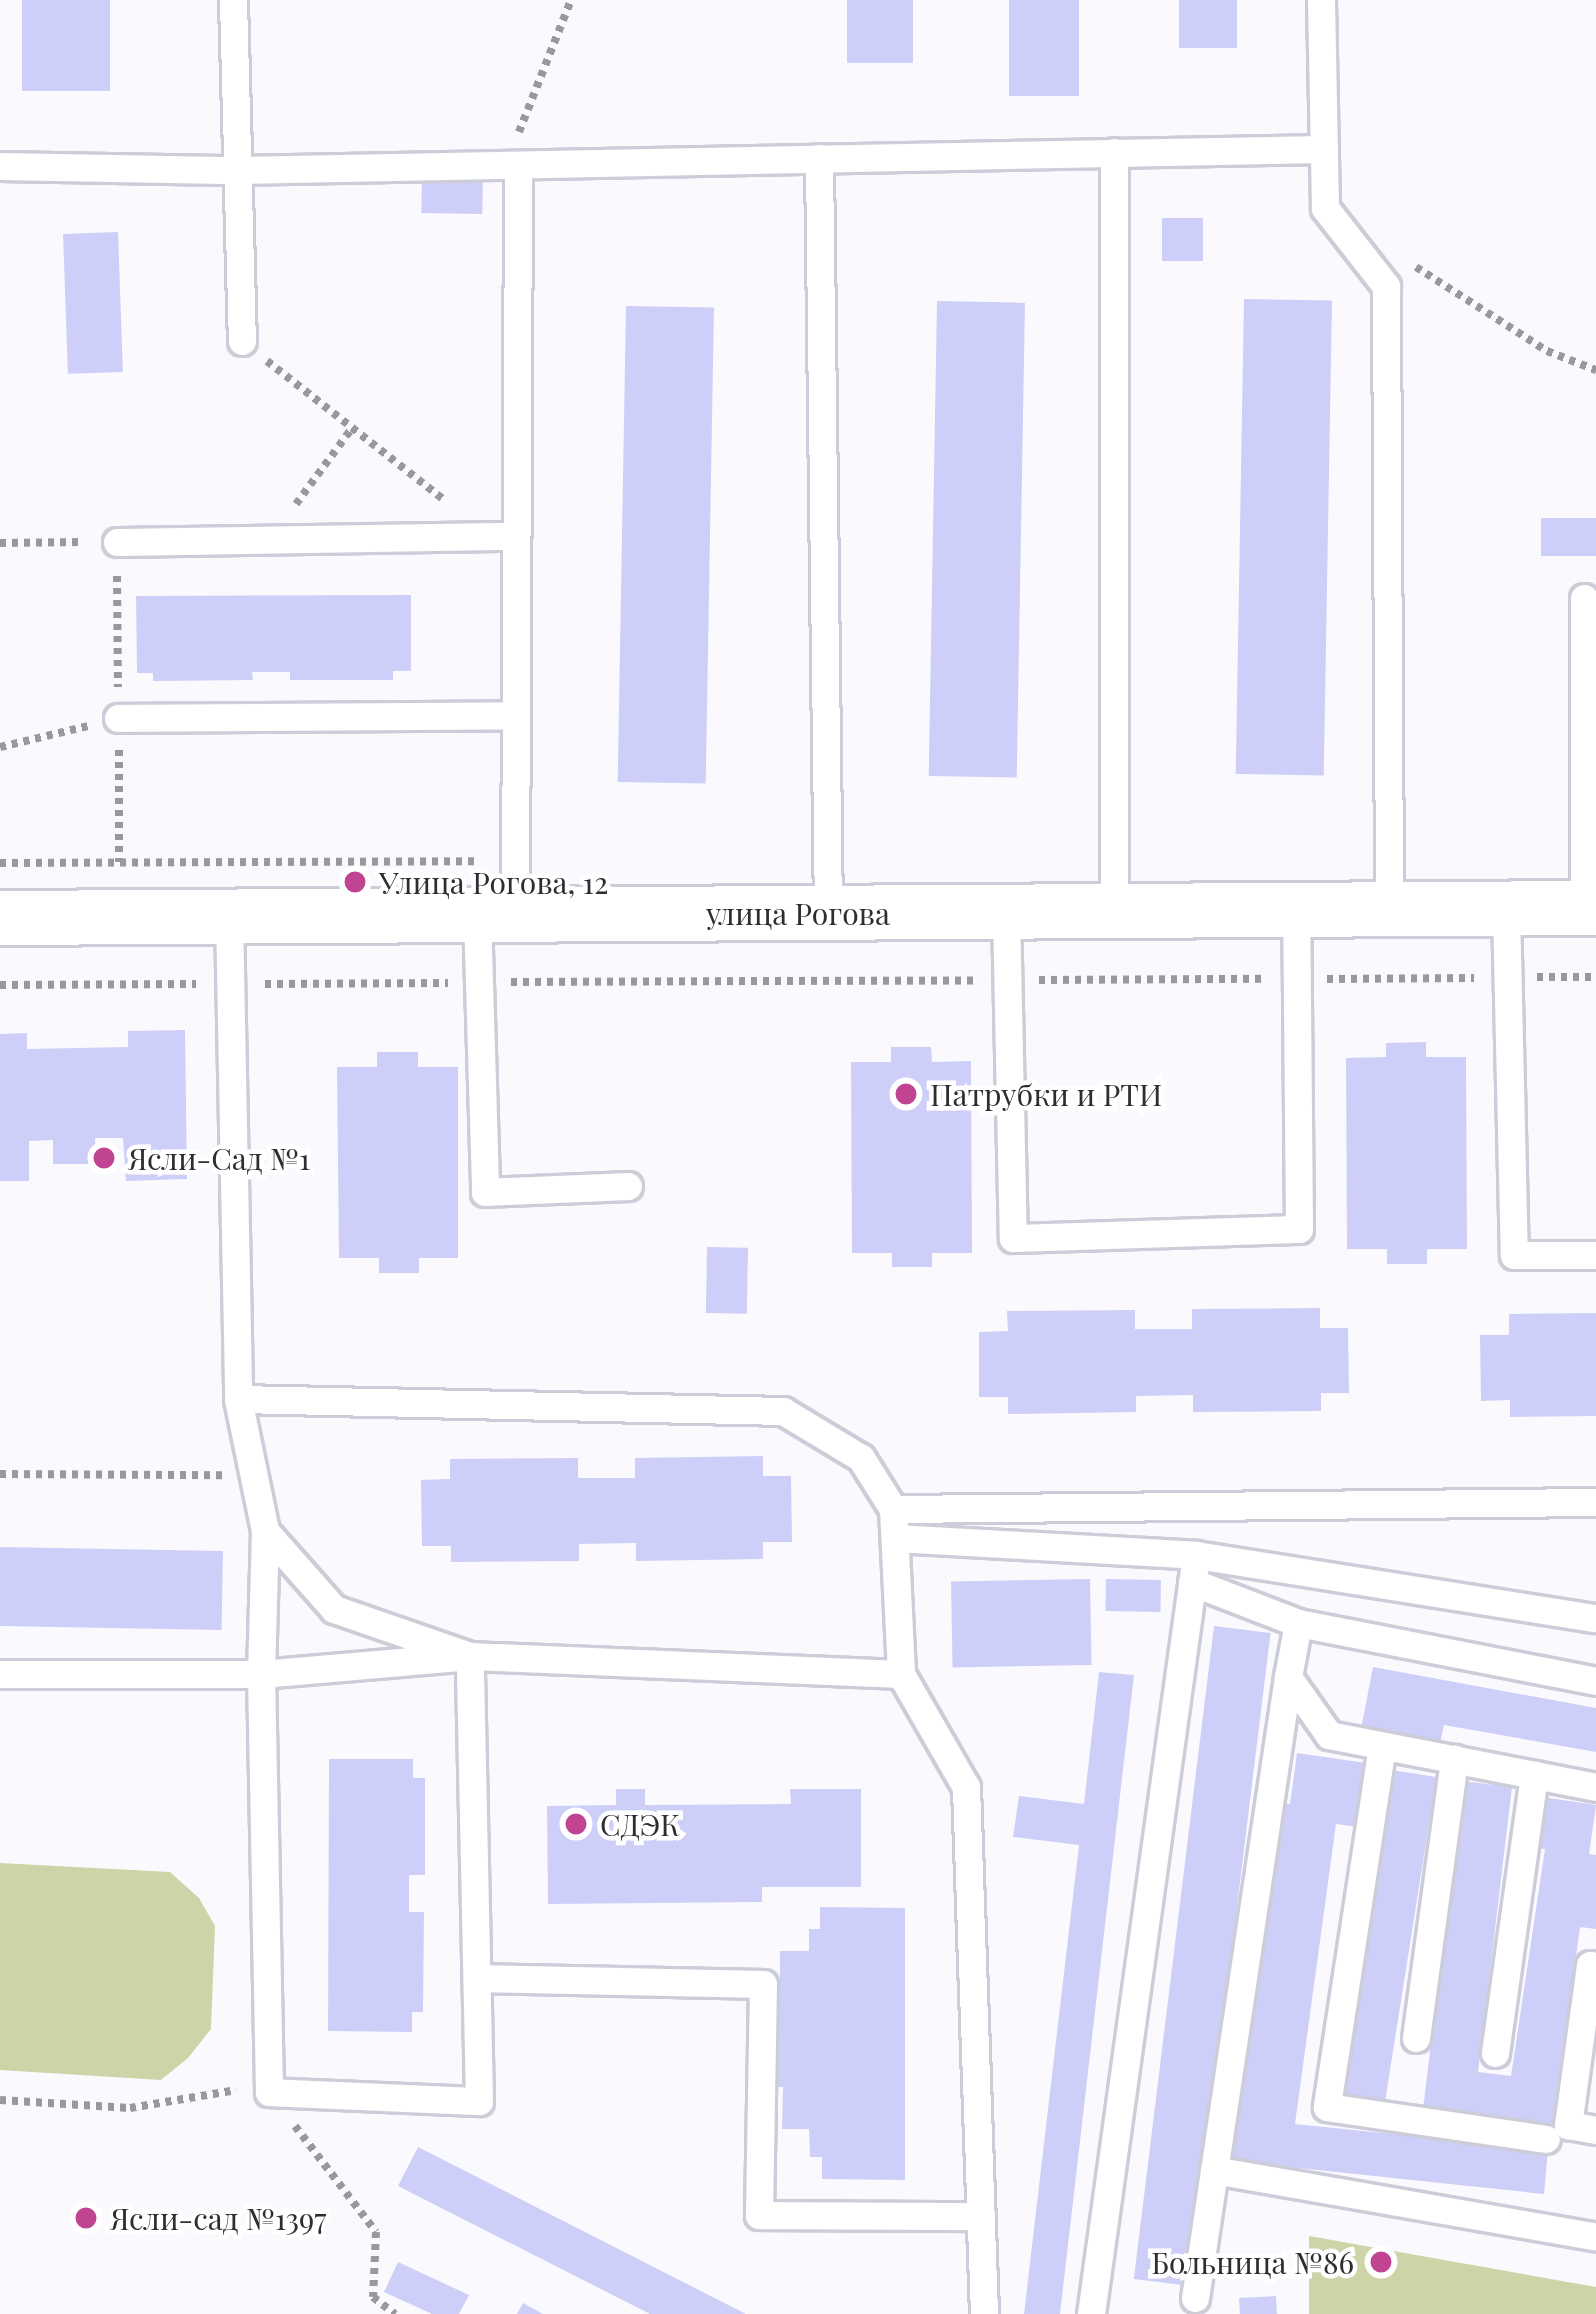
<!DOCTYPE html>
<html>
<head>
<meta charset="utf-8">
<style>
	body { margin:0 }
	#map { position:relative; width:1596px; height:2314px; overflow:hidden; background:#fafafe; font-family:"Playfair Display",serif }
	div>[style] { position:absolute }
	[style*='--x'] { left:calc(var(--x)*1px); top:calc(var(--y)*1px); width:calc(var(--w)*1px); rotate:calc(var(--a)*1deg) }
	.green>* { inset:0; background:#ced4a8 }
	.building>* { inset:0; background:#cecff8; transform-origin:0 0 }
	.path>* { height:8px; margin-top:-4px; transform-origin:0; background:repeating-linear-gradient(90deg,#98989d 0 6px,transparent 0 12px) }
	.roads { filter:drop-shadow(3px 0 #cccdd8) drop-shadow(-3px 0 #cccdd8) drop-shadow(0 3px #cccdd8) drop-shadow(0 -3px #cccdd8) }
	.service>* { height:27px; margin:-13.5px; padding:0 13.5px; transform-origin:13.5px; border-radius:13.5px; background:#fff }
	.minor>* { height:54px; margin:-27px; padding:0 27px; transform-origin:27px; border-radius:27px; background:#fff }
	.dots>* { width:33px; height:33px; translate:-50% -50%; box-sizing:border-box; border:6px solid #fff; border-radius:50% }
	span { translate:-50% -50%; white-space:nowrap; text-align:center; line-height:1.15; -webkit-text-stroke:9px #fff; paint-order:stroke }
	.poi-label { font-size:30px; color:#2d2d32 }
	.left { translate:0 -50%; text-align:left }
	.right { translate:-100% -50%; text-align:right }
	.street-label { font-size:30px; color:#2d2d32 }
</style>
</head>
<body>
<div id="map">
	<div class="green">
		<i style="clip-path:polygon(0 1863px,170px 1872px,199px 1898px,215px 1926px,211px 2029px,188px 2058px,161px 2080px,0 2070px)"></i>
		<i style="clip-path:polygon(1309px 2236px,1596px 2287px,1596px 2314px,1309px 2314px)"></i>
	</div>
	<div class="building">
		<i style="left:22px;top:0;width:88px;height:91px"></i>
		<i style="left:847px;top:0;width:66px;height:63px"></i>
		<i style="left:1009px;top:0;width:70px;height:96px"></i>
		<i style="left:1179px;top:0;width:58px;height:48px"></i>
		<i style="left:422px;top:175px;width:61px;height:38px;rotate:1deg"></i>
		<i style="left:1162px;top:218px;width:41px;height:43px"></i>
		<i style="left:118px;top:232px;width:140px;height:55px;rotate:88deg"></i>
		<i style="left:1244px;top:299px;width:88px;height:475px;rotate:1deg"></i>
		<i style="left:937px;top:301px;width:88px;height:475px;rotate:1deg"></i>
		<i style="left:626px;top:306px;width:88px;height:476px;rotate:1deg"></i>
		<i style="left:1541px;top:518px;width:55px;height:38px"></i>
		<i style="clip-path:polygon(411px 595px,411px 671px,393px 671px,393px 680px,290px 680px,290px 672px,252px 672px,253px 680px,153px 681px,153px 673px,137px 673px,136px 596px)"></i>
		<i style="clip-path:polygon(185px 1030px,187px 1179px,126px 1181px,123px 1138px,95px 1138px,96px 1164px,53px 1164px,53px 1140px,29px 1141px,29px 1181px,0 1181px,0 1034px,27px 1033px,27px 1049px,128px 1047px,128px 1031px)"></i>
		<i style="clip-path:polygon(1426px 1042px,1426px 1057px,1466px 1057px,1467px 1249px,1427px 1249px,1427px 1264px,1387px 1264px,1387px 1249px,1347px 1249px,1346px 1058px,1386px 1057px,1386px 1043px)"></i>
		<i style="clip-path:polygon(891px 1047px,931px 1047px,932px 1062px,971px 1061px,972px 1253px,932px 1253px,932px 1267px,892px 1267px,892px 1253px,852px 1253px,851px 1062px,891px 1062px)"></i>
		<i style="clip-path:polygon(377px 1052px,418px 1052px,418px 1067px,458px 1067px,458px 1258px,419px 1258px,419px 1273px,379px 1273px,379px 1258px,339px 1258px,337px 1067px,377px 1067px)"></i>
		<i style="left:707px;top:1247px;width:41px;height:66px;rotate:1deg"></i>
		<i style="clip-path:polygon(1320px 1308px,1320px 1328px,1348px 1328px,1349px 1393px,1321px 1393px,1321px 1411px,1193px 1412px,1193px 1395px,1136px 1396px,1136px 1412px,1008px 1414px,1008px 1397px,979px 1397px,979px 1332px,1008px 1331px,1007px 1311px,1135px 1310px,1135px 1329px,1192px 1329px,1192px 1309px)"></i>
		<i style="clip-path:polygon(1596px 1313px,1596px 1416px,1510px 1417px,1510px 1400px,1481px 1401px,1480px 1335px,1509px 1335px,1509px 1314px)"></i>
		<i style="clip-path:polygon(763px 1456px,763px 1476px,791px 1476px,792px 1542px,763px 1542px,763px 1559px,636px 1561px,636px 1543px,579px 1544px,579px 1561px,451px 1562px,451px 1546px,422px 1546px,421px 1480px,450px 1479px,450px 1459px,578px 1458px,578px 1478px,635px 1478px,635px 1458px)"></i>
		<i style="left:0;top:1547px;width:223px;height:79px;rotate:1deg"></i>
		<i style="left:1090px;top:1579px;width:86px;height:139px;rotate:89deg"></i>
		<i style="left:1106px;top:1579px;width:55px;height:32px;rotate:1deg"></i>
		<i style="left:1214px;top:1626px;width:57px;height:658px;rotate:7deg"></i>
		<i style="clip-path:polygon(1373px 1667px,1596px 1708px,1596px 1752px,1444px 1725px,1440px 1743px,1361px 1729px)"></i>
		<i style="clip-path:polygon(1099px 1672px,1134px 1675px,1060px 2314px,1024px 2314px,1079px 1845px,1013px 1837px,1019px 1796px,1084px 1804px)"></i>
		<i style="clip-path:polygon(1297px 1753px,1366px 1763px,1358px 1827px,1336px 1824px,1295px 2124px,1548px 2150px,1544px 2194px,1231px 2161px,1280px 1803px,1290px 1804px)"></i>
		<i style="clip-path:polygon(329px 1759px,413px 1759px,413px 1778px,425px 1778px,425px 1875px,409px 1875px,409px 1912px,424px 1912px,423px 2012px,412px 2012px,412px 2032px,328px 2031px)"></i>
		<i style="left:1392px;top:1770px;width:45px;height:334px;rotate:9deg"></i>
		<i style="clip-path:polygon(1462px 1781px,1512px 1787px,1478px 2072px,1511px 2076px,1545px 1849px,1532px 1848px,1542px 1797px,1596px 1805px,1589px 1854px,1596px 1855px,1596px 1929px,1580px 1927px,1553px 2127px,1423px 2110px)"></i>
		<i style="clip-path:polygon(616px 1789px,645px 1789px,645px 1805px,791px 1804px,790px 1789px,861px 1789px,861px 1887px,762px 1887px,762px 1902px,548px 1904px,547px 1806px,616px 1805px)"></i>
		<i style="clip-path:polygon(820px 1907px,905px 1908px,905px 2180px,822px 2179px,822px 2157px,810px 2157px,809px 2129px,782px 2129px,783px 2087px,771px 2087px,772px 1994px,780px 1994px,780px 1951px,809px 1951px,809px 1929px,820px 1929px)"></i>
		<i style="clip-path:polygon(418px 2147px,746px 2314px,650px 2314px,398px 2186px)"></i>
		<i style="clip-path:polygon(398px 2262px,469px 2295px,459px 2314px,432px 2314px,384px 2292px)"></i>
		<i style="left:1276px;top:2296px;width:18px;height:37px;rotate:87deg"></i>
		<i style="clip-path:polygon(523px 2303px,543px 2314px,517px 2314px)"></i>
	</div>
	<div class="path">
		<i style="--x:519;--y:132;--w:142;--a:-68.5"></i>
		<i style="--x:1416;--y:267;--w:156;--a:32.7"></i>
		<i style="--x:1547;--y:351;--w:53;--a:21.2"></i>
		<i style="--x:267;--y:361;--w:225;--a:38.1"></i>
		<i style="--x:296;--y:504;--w:94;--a:-53.6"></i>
		<i style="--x:0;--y:543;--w:82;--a:-0.7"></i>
		<i style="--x:117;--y:576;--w:111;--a:89.5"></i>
		<i style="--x:0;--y:747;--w:90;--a:-13.4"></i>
		<i style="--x:119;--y:750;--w:112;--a:90"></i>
		<i style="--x:0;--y:863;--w:480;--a:-0.2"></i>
		<i style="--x:1537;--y:977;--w:59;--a:0"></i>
		<i style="--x:1327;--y:979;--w:147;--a:-0.4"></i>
		<i style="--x:1039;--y:980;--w:225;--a:-0.3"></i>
		<i style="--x:511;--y:982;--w:465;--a:-0.2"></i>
		<i style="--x:265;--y:984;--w:183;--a:-0.3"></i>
		<i style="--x:0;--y:985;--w:196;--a:-0.3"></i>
		<i style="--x:0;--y:1474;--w:222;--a:0.3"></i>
		<i style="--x:0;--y:2100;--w:130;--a:3.5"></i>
		<i style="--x:130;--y:2108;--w:108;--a:-9.6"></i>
		<i style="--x:295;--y:2126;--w:133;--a:52.6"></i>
		<i style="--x:376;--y:2232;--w:65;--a:92.6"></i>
		<i style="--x:373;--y:2297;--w:28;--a:38"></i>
	</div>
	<div class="roads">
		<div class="service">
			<i style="--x:233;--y:0;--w:341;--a:88.5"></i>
			<i style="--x:1321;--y:0;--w:208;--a:88.9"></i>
			<i style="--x:1325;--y:208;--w:99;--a:52"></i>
			<i style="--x:1386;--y:286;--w:623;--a:89.72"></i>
			<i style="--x:1114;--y:152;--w:759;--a:90"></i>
			<i style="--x:819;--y:158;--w:755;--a:89.32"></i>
			<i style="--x:0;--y:166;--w:237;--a:1"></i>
			<i style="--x:237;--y:170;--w:1087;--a:-1.11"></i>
			<i style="--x:117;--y:542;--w:399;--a:-0.9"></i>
			<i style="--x:1584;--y:598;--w:310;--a:90"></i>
			<i style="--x:118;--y:718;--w:398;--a:-0.4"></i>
			<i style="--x:1506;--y:909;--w:346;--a:88.7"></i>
			<i style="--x:1514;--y:1255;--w:82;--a:0"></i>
			<i style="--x:1006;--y:912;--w:326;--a:88.8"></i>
			<i style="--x:1013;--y:1238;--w:286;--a:-1.8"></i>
			<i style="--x:1299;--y:1229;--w:319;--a:-90.5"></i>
			<i style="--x:477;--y:915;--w:277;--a:88.3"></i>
			<i style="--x:485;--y:1192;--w:143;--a:-2.4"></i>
			<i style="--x:515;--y:915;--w:750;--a:-89.77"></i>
			<i style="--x:229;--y:917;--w:482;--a:88.9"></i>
			<i style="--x:238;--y:1399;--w:135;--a:78.4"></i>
			<i style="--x:265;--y:1531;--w:143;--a:91.6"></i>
			<i style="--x:261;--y:1674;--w:210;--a:-4.9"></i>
			<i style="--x:470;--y:1656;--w:431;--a:2.4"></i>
			<i style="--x:238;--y:1399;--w:545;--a:1.26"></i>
			<i style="--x:783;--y:1411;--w:91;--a:31.1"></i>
			<i style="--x:861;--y:1458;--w:60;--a:57.9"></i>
			<i style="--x:893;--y:1509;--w:165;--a:87.2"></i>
			<i style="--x:901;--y:1674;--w:130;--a:60.1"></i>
			<i style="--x:966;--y:1787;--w:527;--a:88.04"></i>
			<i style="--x:893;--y:1509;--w:703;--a:-0.57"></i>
			<i style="--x:895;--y:1538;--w:301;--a:3.2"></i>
			<i style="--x:1196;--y:1555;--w:405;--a:9"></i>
			<i style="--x:1192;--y:1582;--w:114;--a:21.1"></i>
			<i style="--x:1298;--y:1623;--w:304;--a:11"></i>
			<i style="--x:1298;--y:1623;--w:55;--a:100.5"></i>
			<i style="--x:1288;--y:1677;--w:71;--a:54.7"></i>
			<i style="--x:1329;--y:1735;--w:272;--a:11"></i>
			<i style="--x:0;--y:1674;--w:261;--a:0"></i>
			<i style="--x:261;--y:1674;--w:418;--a:88.9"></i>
			<i style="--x:269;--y:2092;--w:210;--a:2.5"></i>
			<i style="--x:479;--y:2101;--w:445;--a:-91.2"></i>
			<i style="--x:470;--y:1656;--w:144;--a:-160.9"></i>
			<i style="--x:334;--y:1609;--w:104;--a:-131.5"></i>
			<i style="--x:1382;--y:1746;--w:365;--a:98.7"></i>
			<i style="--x:1327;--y:2107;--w:221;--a:8.3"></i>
			<i style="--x:1596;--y:1966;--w:6;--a:-171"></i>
			<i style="--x:1590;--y:1965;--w:162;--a:97.8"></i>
			<i style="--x:1568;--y:2125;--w:28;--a:10"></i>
			<i style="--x:477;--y:1978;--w:286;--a:1.2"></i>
			<i style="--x:763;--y:1984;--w:231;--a:91"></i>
			<i style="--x:759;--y:2215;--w:222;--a:0.3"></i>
			<i style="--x:1416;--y:2038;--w:282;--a:-82.2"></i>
			<i style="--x:1495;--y:2053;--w:281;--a:-82"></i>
			<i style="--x:1214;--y:2170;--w:388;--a:9.9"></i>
			<i style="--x:1195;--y:2298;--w:628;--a:-81.48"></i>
			<i style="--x:1091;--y:2314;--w:766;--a:-82.12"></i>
		</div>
		<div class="minor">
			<i style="--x:0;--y:918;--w:1596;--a:-0.36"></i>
		</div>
	</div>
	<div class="dots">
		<i style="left:355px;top:882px;background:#c14493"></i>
		<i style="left:906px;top:1094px;background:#c14493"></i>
		<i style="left:104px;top:1158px;background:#c14493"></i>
		<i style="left:576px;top:1824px;background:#c14493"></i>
		<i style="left:86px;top:2218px;background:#c14493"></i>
		<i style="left:1381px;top:2262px;background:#c14493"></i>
	</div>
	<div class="poi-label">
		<span class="left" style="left:379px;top:882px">Улица Рогова, 12</span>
		<span class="left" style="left:930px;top:1094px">Патрубки и РТИ</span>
		<span class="left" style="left:128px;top:1158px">Ясли-Сад №1</span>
		<span class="left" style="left:600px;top:1824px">СДЭК</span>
		<span class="left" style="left:110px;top:2218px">Ясли-сад №1397</span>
		<span class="right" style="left:1354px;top:2262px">Больница №86</span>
	</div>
	<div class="street-label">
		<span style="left:798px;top:913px">улица Рогова</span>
	</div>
</div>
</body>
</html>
